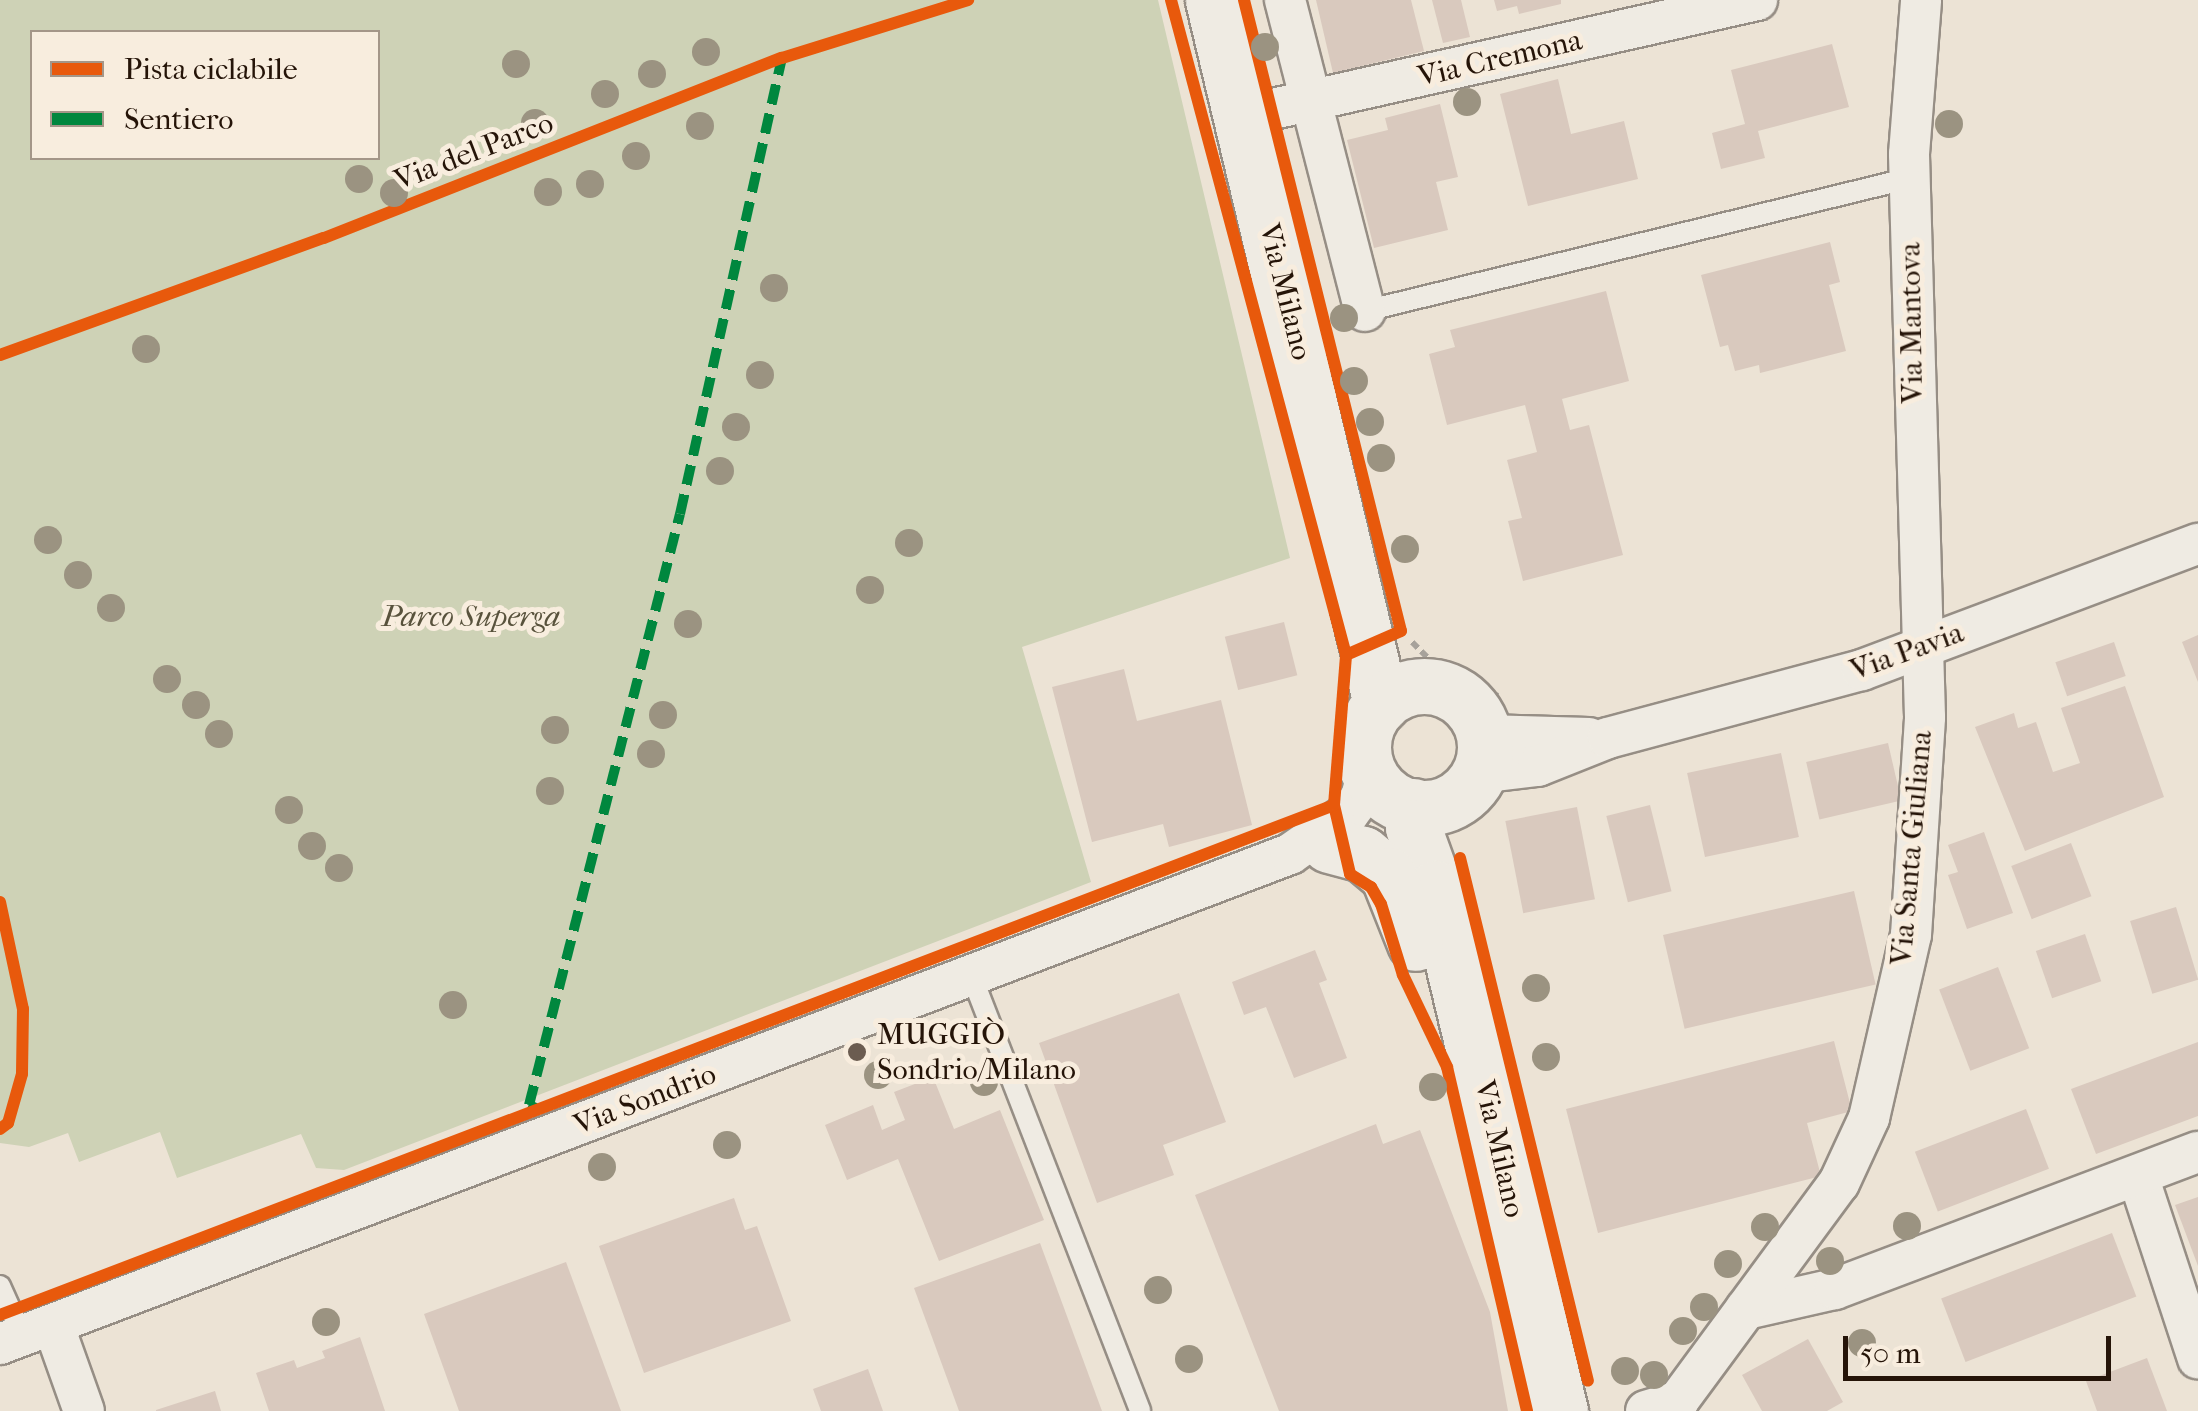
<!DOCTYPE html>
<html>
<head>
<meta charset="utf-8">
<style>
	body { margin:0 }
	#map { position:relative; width:2198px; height:1411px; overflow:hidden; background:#ece3d5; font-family:"IM FELL French Canon",serif }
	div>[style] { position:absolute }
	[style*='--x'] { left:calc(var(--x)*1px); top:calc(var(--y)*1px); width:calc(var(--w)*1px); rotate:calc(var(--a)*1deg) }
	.green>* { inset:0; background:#ced2b6 }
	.building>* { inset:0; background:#d9c9be; transform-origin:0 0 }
	.path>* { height:6px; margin-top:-3px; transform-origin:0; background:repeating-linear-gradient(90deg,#a7a29b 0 8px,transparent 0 13px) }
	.roads { filter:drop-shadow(2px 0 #968e85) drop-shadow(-2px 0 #968e85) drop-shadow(0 2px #968e85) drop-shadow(0 -2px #968e85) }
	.lane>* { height:20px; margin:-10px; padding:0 10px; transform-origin:10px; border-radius:10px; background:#efebe3 }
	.street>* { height:40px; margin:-20px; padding:0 20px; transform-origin:20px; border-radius:20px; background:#efebe3 }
	.secondary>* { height:55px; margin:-27.5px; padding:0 27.5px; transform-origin:27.5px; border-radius:27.5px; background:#efebe3 }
	.secondary>.ring { margin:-27.5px; padding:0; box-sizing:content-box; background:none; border:55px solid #efebe3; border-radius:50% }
	.quiet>* { height:10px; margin-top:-5px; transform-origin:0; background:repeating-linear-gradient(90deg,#00873e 0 20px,transparent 0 30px) }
	.cycleway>* { height:12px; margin:-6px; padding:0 6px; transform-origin:6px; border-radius:6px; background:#e8590c }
	.trees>* { width:28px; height:28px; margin:-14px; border-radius:50%; background:#9b9381 }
	.dots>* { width:28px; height:28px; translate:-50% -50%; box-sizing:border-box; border:5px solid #f8edde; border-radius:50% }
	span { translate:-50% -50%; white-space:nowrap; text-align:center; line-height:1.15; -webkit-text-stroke:10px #f8edde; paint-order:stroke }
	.street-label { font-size:30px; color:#251408 }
	.park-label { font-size:30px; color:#58523c; font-style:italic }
	.poi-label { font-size:30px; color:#251408 }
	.left { translate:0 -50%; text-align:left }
	.legend { position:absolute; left:30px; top:30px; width:350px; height:130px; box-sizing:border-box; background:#f8edde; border:2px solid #a49688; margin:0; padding:12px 18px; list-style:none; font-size:30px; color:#251408 }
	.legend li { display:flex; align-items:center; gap:20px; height:50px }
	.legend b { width:50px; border:2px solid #a49688 }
	.scale { position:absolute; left:1843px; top:1336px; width:268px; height:45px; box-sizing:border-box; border:5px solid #251408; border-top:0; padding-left:12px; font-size:30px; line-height:35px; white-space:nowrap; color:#251408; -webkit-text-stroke:8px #f8edde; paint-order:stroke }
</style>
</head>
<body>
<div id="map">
	<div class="green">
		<i style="clip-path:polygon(evenodd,0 0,1158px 0,1290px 558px,1022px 647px,1091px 882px,344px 1170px,316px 1168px,301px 1134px,177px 1178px,160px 1132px,79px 1162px,68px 1133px,29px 1147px,0 1143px,0 0,378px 32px,378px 158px,32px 158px,32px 32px,378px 32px)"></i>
	</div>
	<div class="building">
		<i style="clip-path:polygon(1316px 0,1411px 0,1424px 51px,1333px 73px)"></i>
		<i style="clip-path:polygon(1432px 0,1461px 0,1470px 37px,1443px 43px)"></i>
		<i style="clip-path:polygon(1494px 0,1561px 0,1561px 4px,1519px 14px,1517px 6px,1497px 11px)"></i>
		<i style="clip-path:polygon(1832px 44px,1849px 107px,1758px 131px,1765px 158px,1721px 169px,1712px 133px,1745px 124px,1731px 70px)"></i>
		<i style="clip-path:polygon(1558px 79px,1571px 134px,1624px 121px,1638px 179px,1528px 206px,1500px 94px)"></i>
		<i style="clip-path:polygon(1440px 104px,1458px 177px,1436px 182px,1448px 230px,1374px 248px,1347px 140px,1388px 130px,1385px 118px)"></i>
		<i style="clip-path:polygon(1830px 242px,1840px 282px,1829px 285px,1846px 351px,1760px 373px,1759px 365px,1735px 371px,1728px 345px,1720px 347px,1701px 275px)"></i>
		<i style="clip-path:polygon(1606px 291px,1629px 381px,1562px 399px,1570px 430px,1589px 425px,1623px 555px,1523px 581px,1508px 521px,1522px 518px,1507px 460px,1537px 452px,1525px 405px,1447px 425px,1429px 354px,1455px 347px,1450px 330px)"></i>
		<i style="left:1284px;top:622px;width:55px;height:61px;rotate:76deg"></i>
		<i style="clip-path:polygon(2198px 635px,2198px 682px,2182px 642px)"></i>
		<i style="left:2114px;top:642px;width:36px;height:62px;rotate:71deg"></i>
		<i style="clip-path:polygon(1124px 669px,1137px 721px,1221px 700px,1252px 825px,1169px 847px,1163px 824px,1092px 842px,1052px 687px)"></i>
		<i style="clip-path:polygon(2125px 686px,2164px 797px,2025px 851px,1975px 727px,2014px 713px,2018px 728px,2036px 722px,2053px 772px,2080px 763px,2061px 708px)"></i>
		<i style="left:1888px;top:743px;width:59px;height:84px;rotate:77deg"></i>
		<i style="left:1781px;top:753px;width:86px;height:96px;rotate:78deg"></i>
		<i style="left:1650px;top:805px;width:89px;height:45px;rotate:76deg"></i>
		<i style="left:1577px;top:807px;width:94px;height:73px;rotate:79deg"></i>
		<i style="clip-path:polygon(1984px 832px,2013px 913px,1967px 929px,1948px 875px,1958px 872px,1948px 845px)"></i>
		<i style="left:2071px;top:843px;width:57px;height:64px;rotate:69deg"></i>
		<i style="left:1854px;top:891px;width:96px;height:196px;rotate:77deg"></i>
		<i style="left:2176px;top:907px;width:76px;height:48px;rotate:73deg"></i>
		<i style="left:2085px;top:934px;width:50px;height:52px;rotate:71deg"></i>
		<i style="clip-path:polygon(1315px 950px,1327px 980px,1319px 983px,1347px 1058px,1294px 1078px,1266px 1007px,1244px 1015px,1232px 982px)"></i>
		<i style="left:1998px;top:967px;width:87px;height:63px;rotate:69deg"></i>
		<i style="clip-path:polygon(1179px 993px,1226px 1122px,1163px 1145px,1174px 1175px,1097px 1203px,1039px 1043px)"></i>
		<i style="clip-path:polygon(1834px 1041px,1852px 1111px,1807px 1123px,1821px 1176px,1598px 1233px,1566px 1109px)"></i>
		<i style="clip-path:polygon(2198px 1042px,2198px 1116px,2096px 1154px,2071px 1089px)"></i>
		<i style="clip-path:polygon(933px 1077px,954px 1129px,1000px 1110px,1044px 1220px,939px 1261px,898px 1159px,847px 1180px,825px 1125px,873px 1105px,882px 1130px,905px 1120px,894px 1092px)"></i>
		<i style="left:2026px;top:1109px;width:64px;height:119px;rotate:69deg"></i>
		<i style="clip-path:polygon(1376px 1124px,1383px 1144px,1420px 1130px,1490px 1312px,1508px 1411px,1279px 1411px,1195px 1195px)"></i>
		<i style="clip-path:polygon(2198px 1197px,2198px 1266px,2175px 1205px)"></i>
		<i style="clip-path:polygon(734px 1198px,745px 1230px,757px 1226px,791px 1321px,644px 1373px,599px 1246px)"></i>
		<i style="left:2112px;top:1233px;width:68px;height:183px;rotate:69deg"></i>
		<i style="clip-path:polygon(1040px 1243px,1102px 1411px,959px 1411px,914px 1288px)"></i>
		<i style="clip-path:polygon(566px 1262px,621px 1411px,459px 1411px,424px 1314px)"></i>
		<i style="clip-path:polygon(360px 1337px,385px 1411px,269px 1411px,256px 1373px,294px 1360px,297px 1368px,325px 1358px,322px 1351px)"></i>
		<i style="clip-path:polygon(1808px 1339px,1843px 1402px,1827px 1411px,1762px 1411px,1742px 1375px)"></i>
		<i style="clip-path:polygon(2147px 1358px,2167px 1411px,2097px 1411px,2086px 1381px)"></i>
		<i style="clip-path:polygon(868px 1369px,883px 1411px,821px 1411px,813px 1389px)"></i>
		<i style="clip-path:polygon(215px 1391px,221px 1411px,156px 1411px,156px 1410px)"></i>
	</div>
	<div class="path">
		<i style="--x:1412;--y:642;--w:33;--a:45"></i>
		<i style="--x:1435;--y:665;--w:70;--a:26.2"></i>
	</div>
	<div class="roads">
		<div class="lane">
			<i style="--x:1365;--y:311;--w:561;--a:-13.71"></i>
			<i style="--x:972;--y:977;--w:465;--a:68.8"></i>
			<i style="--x:0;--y:1286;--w:54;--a:65.8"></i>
		</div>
		<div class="street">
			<i style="--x:1285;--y:0;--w:321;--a:75.6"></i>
			<i style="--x:1242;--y:116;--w:528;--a:-12.69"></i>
			<i style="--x:1484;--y:735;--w:105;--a:1.6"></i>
			<i style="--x:1479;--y:773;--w:59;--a:-6.8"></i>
			<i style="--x:1538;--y:766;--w:75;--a:-21.8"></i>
			<i style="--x:1608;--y:738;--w:263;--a:-15"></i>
			<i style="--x:1862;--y:670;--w:359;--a:-20.6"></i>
			<i style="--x:2138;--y:1176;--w:192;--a:71.8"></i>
			<i style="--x:1746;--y:1309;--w:91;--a:-12.7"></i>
			<i style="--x:1835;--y:1289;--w:388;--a:-20.7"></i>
			<i style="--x:53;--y:1324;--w:92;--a:70.4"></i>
			<i style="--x:0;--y:1344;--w:1380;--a:-20.8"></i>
			<i style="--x:1290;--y:854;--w:72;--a:-34.8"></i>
			<i style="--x:1349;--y:813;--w:20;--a:-53"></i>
			<i style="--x:1361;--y:797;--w:28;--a:-75"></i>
			<i style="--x:1646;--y:1411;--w:34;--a:-17"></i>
			<i style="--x:1678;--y:1401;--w:271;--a:-53.6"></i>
			<i style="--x:1839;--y:1183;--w:72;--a:-65.2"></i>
			<i style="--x:1869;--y:1118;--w:188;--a:-77.1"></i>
			<i style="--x:1911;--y:935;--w:218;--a:-86.3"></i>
			<i style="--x:1925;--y:717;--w:563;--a:-91.63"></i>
			<i style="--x:1909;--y:154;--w:154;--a:-85.5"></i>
		</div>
		<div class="secondary">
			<i style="--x:1213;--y:0;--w:724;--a:76.58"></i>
			<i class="ring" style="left:1363px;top:686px;width:67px;height:67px"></i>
			<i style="--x:1413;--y:806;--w:21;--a:90"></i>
			<i style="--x:1413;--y:827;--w:65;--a:70.2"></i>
			<i style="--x:1435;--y:888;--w:538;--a:76.56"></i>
			<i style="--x:1329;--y:845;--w:35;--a:15"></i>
			<i style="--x:1363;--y:854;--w:33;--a:40"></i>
			<i style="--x:1388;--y:875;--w:73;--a:68.3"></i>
		</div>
	</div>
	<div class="quiet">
		<i style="--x:536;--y:1108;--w:8;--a:-157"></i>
		<i style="--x:529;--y:1105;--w:610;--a:-75.67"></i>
		<i style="--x:680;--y:514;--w:467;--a:-77.4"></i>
	</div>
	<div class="cycleway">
		<i style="--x:1244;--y:0;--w:650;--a:76.03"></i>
		<i style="--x:1401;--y:631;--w:60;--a:156.4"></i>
		<i style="--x:0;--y:355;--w:344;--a:-19.9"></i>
		<i style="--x:324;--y:238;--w:492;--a:-21.5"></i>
		<i style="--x:782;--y:58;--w:195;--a:-17.3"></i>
		<i style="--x:1334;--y:805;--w:71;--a:76.9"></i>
		<i style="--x:1350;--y:874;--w:25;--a:32"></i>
		<i style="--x:1371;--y:887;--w:20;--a:60"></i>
		<i style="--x:1381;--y:904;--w:74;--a:72.8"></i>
		<i style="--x:1403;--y:975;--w:102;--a:64.4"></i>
		<i style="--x:1447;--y:1067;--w:353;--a:76.9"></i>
		<i style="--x:1460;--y:858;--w:538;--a:76.25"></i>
		<i style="--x:0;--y:902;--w:109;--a:77.9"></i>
		<i style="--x:23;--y:1009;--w:65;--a:90.9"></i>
		<i style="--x:22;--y:1074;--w:51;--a:105.9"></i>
		<i style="--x:8;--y:1123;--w:10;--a:143"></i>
		<i style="--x:0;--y:1315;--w:1428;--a:-20.92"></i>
		<i style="--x:1334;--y:805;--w:150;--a:-85.4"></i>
		<i style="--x:1346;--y:655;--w:678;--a:-104.96"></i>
	</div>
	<div class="trees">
		<i style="left:1265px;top:47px"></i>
		<i style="left:706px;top:52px"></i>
		<i style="left:516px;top:64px"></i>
		<i style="left:652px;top:74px"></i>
		<i style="left:605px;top:94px"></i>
		<i style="left:1467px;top:102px"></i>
		<i style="left:535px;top:123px"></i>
		<i style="left:1949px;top:124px"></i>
		<i style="left:700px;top:126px"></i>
		<i style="left:636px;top:156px"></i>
		<i style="left:359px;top:179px"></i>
		<i style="left:590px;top:184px"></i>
		<i style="left:548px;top:192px"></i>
		<i style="left:394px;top:193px"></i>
		<i style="left:774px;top:288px"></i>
		<i style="left:1344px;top:318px"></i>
		<i style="left:146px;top:349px"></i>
		<i style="left:760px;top:375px"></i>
		<i style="left:1354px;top:381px"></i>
		<i style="left:1370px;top:422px"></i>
		<i style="left:736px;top:427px"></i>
		<i style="left:1381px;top:458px"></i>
		<i style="left:720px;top:471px"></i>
		<i style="left:48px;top:540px"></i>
		<i style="left:909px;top:543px"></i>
		<i style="left:1405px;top:549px"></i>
		<i style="left:78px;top:575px"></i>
		<i style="left:870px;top:590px"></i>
		<i style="left:111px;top:608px"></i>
		<i style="left:688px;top:624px"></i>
		<i style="left:167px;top:679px"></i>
		<i style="left:196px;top:705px"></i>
		<i style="left:663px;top:715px"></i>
		<i style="left:555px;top:730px"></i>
		<i style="left:219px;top:734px"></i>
		<i style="left:651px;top:754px"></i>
		<i style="left:550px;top:791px"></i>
		<i style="left:289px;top:810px"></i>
		<i style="left:312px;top:846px"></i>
		<i style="left:339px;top:868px"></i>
		<i style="left:1536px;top:988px"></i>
		<i style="left:453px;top:1005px"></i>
		<i style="left:1546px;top:1057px"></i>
		<i style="left:878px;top:1075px"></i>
		<i style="left:984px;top:1082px"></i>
		<i style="left:1433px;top:1087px"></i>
		<i style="left:727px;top:1145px"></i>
		<i style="left:602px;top:1167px"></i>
		<i style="left:1907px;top:1226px"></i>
		<i style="left:1765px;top:1227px"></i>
		<i style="left:1830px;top:1261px"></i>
		<i style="left:1728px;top:1264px"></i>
		<i style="left:1158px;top:1290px"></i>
		<i style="left:1704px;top:1307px"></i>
		<i style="left:326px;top:1322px"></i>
		<i style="left:1683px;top:1331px"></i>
		<i style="left:1862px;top:1343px"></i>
		<i style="left:1189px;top:1359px"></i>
		<i style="left:1625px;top:1371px"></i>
		<i style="left:1654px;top:1375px"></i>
	</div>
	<div class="dots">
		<i style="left:857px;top:1052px;background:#6b5c50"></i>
	</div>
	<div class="street-label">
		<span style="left:1500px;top:59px;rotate:-13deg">Via Cremona</span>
		<span style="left:474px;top:152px;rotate:-21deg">Via del Parco</span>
		<span style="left:1285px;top:292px;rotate:76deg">Via Milano</span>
		<span style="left:1912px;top:323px;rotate:-91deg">Via Mantova</span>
		<span style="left:1907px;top:652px;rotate:-20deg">Via Pavia</span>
		<span style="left:1912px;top:848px;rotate:-85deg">Via Santa Giuliana</span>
		<span style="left:645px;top:1100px;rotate:-21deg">Via Sondrio</span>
		<span style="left:1499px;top:1149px;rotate:77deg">Via Milano</span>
	</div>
	<div class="park-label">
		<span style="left:471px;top:617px">Parco Superga</span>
	</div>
	<div class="poi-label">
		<span class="left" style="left:877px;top:1052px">MUGGIÒ<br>Sondrio/Milano</span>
	</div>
	<ul class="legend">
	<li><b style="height:12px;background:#e8590c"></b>Pista ciclabile</li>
	<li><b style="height:12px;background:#00873e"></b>Sentiero</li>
	</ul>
	<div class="scale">50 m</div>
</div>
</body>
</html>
